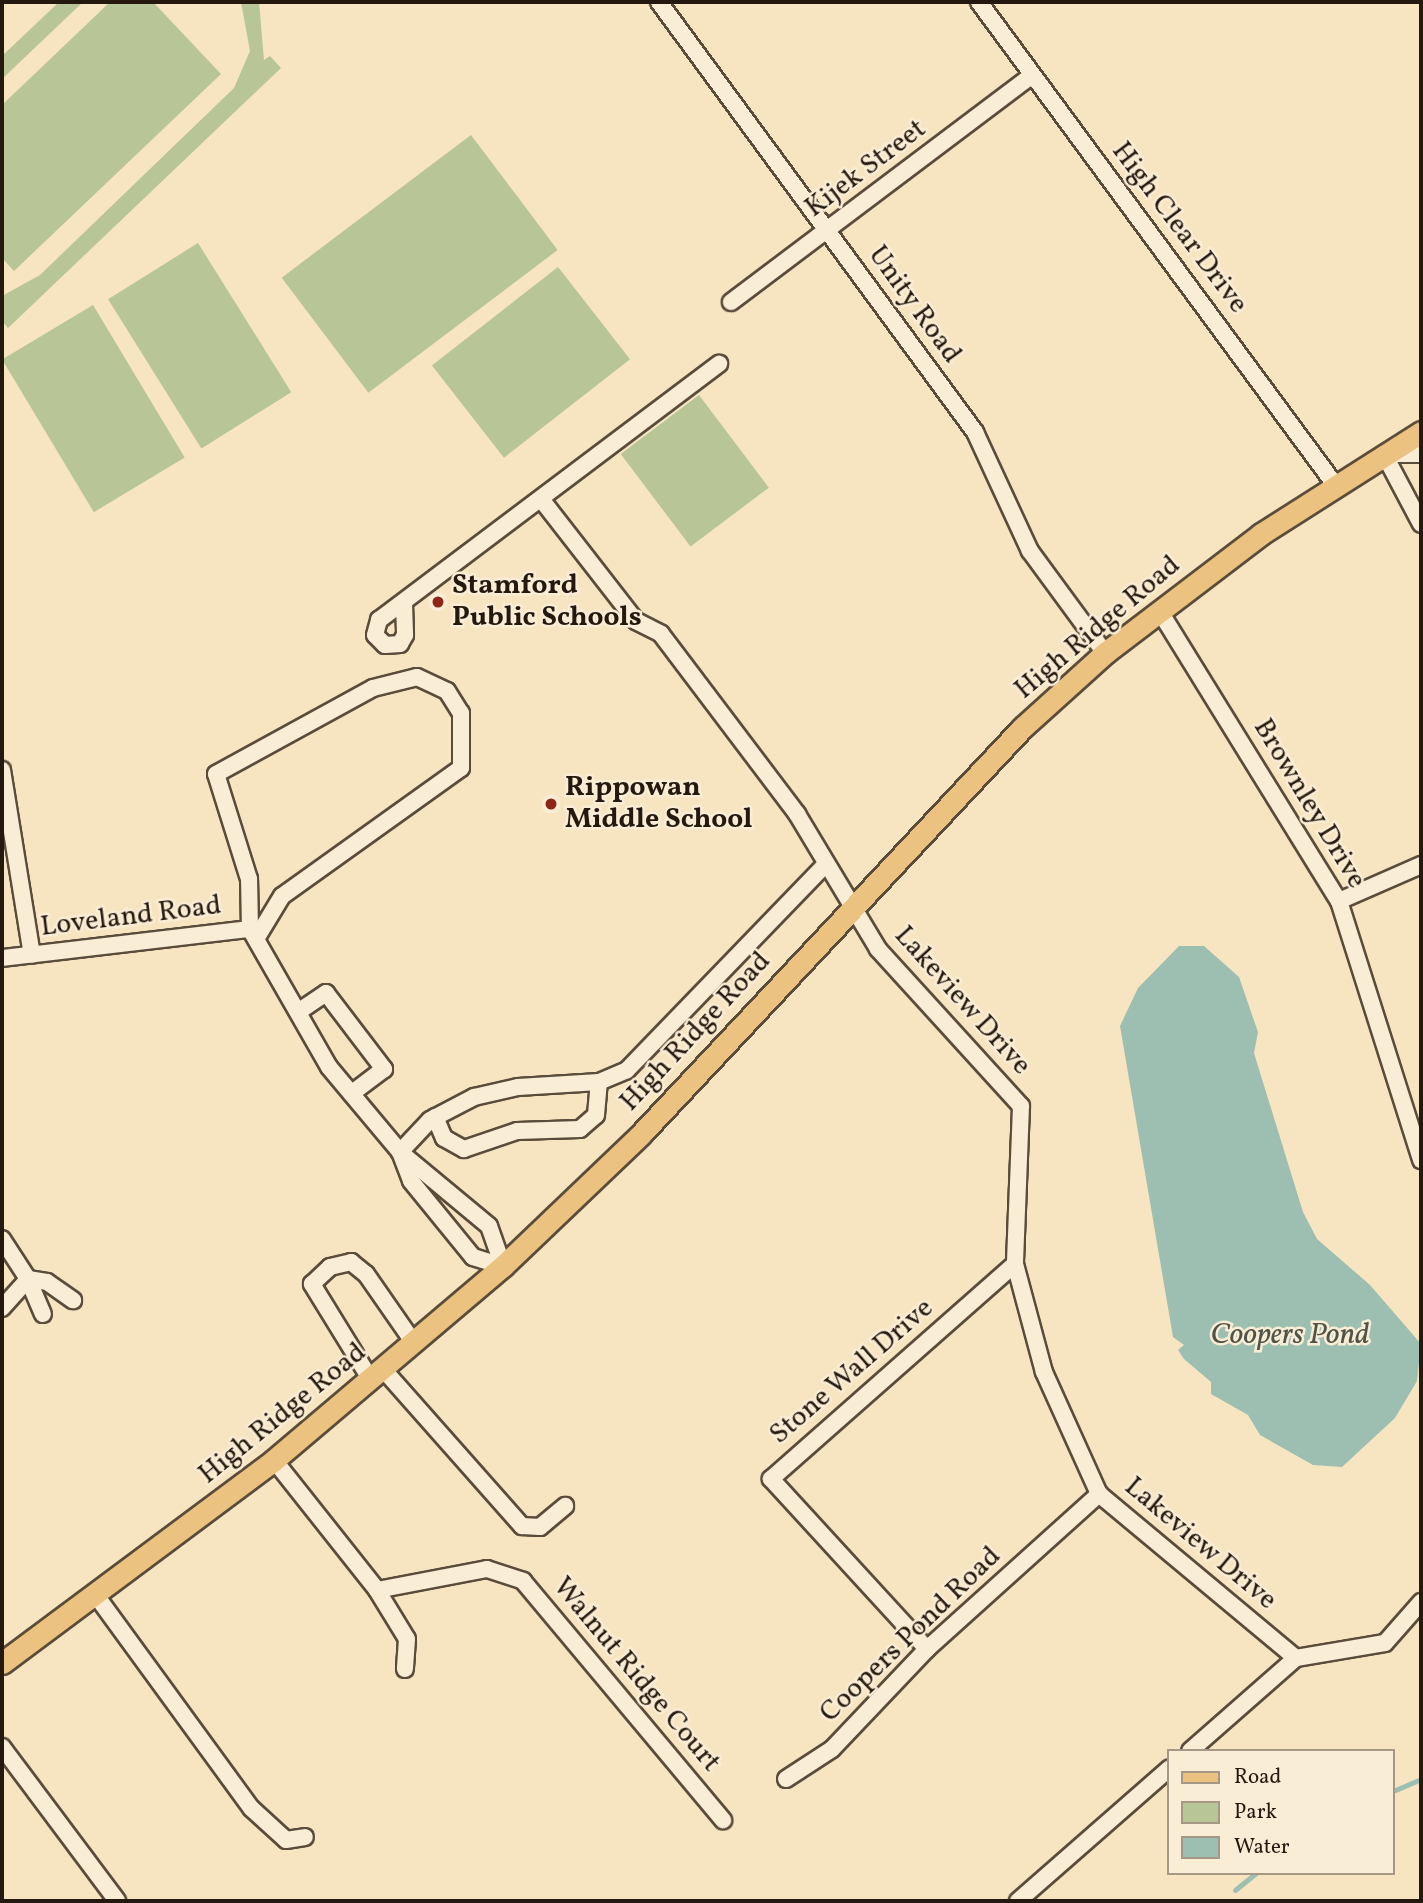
<!DOCTYPE html>
<html>
<head>
<meta charset="utf-8">
<style>
	body { margin:0 }
	#map { position:relative; width:1423px; height:1903px; overflow:hidden; background:#f7e4c0; font-family:Vollkorn,serif }
	div>[style] { position:absolute }
	[style*='--x'] { left:calc(var(--x)*1px); top:calc(var(--y)*1px); width:calc(var(--w)*1px); rotate:calc(var(--a)*1deg) }
	.green>* { inset:0; background:#b8c596; transform-origin:0 0 }
	.water>* { inset:0; background:#9dbfb1 }
	.stream>* { height:5px; margin:-2.5px; padding:0 2.5px; transform-origin:2.5px; border-radius:2.5px; background:#9dbfb1 }
	.roads { filter:drop-shadow(2px 0 #5a4c3b) drop-shadow(-2px 0 #5a4c3b) drop-shadow(0 2px #5a4c3b) drop-shadow(0 -2px #5a4c3b) }
	.minor>* { height:16px; margin:-8px; padding:0 8px; transform-origin:8px; border-radius:8px; background:#faedd6 }
	.major>* { height:21px; margin:-10.5px; padding:0 10.5px; transform-origin:10.5px; border-radius:10.5px; background:#ecc280 }
	.dots>* { width:19px; height:19px; translate:-50% -50%; box-sizing:border-box; border:4px solid #faedd6; border-radius:50% }
	span { translate:-50% -50%; white-space:nowrap; text-align:center; line-height:1.15; -webkit-text-stroke:5px #faedd6; paint-order:stroke }
	.street-label { font-size:28px; color:#25190f }
	.poi-label { font-size:28px; color:#25190f; font-weight:700 }
	.left { translate:0 -50%; text-align:left }
	.water-label { font-size:30px; color:#4f5348; font-style:italic }
	.frame { position:absolute; inset:0; border:4px solid #25190f; pointer-events:none }
	.legend { position:absolute; left:1167px; top:1749px; width:228px; height:126px; box-sizing:border-box; background:#faedd6; border:2px solid #a59886; margin:0; padding:9px 12px; list-style:none; font-size:21px; color:#25190f }
	.legend li { display:flex; align-items:center; gap:14px; height:35px }
	.legend b { width:35px; border:2px solid #a59886 }
</style>
</head>
<body>
<div id="map">
	<div class="green">
		<i style="clip-path:polygon(59px 2px,83px 2px,2px 79px,2px 56px)"></i>
		<i style="clip-path:polygon(110px 2px,153px 2px,221px 74px,14px 271px,2px 258px,2px 105px)"></i>
		<i style="clip-path:polygon(241px 2px,259px 2px,264px 60px,270px 56px,281px 68px,8px 328px,2px 321px,2px 296px,40px 275px,234px 88px,250px 51px)"></i>
		<i style="left:471px;top:135px;width:144px;height:237px;rotate:53deg"></i>
		<i style="left:198px;top:243px;width:176px;height:106px;rotate:58deg"></i>
		<i style="left:558px;top:267px;width:117px;height:160px;rotate:52deg"></i>
		<i style="left:93px;top:305px;width:178px;height:106px;rotate:59deg"></i>
		<i style="left:699px;top:395px;width:116px;height:98px;rotate:53deg"></i>
	</div>
	<div class="water">
		<i style="clip-path:polygon(1179px 946px,1204px 946px,1239px 977px,1258px 1032px,1254px 1053px,1303px 1212px,1317px 1239px,1370px 1285px,1421px 1344px,1417px 1381px,1395px 1418px,1342px 1467px,1313px 1465px,1260px 1435px,1248px 1415px,1211px 1394px,1211px 1382px,1184px 1359px,1178px 1350px,1184px 1345px,1173px 1337px,1120px 1026px,1138px 988px)"></i>
	</div>
	<div class="stream">
		<i style="--x:1393;--y:1791;--w:30;--a:-23"></i>
		<i style="--x:1235;--y:1890;--w:27;--a:-39"></i>
	</div>
	<div class="roads">
		<div class="minor">
			<i style="--x:659;--y:2;--w:534;--a:53.69"></i>
			<i style="--x:975;--y:432;--w:131;--a:65.2"></i>
			<i style="--x:1030;--y:551;--w:127;--a:53.7"></i>
			<i style="--x:979;--y:2;--w:601;--a:53.59"></i>
			<i style="--x:731;--y:302;--w:377;--a:-37"></i>
			<i style="--x:1421;--y:454;--w:37;--a:180"></i>
			<i style="--x:1384;--y:454;--w:79;--a:62.1"></i>
			<i style="--x:541;--y:499;--w:155;--a:52.1"></i>
			<i style="--x:636;--y:621;--w:28;--a:27"></i>
			<i style="--x:661;--y:634;--w:226;--a:52.9"></i>
			<i style="--x:797;--y:814;--w:157;--a:59"></i>
			<i style="--x:878;--y:949;--w:212;--a:47.7"></i>
			<i style="--x:1021;--y:1106;--w:158;--a:92.2"></i>
			<i style="--x:1015;--y:1264;--w:112;--a:75"></i>
			<i style="--x:1044;--y:1372;--w:134;--a:65.7"></i>
			<i style="--x:1099;--y:1494;--w:256;--a:39.8"></i>
			<i style="--x:404;--y:604;--w:31;--a:88"></i>
			<i style="--x:405;--y:635;--w:10;--a:119"></i>
			<i style="--x:400;--y:644;--w:15;--a:176"></i>
			<i style="--x:385;--y:645;--w:14;--a:-135"></i>
			<i style="--x:375;--y:635;--w:16;--a:-75"></i>
			<i style="--x:379;--y:620;--w:426;--a:-37"></i>
			<i style="--x:1159;--y:610;--w:342;--a:58.3"></i>
			<i style="--x:1339;--y:901;--w:272;--a:72.4"></i>
			<i style="--x:2;--y:770;--w:187;--a:80.8"></i>
			<i style="--x:1339;--y:901;--w:90;--a:-23.7"></i>
			<i style="--x:250;--y:929;--w:50;--a:-91.1"></i>
			<i style="--x:249;--y:879;--w:110;--a:-107.4"></i>
			<i style="--x:216;--y:774;--w:179;--a:-28.7"></i>
			<i style="--x:373;--y:688;--w:45;--a:-14"></i>
			<i style="--x:417;--y:677;--w:33;--a:25"></i>
			<i style="--x:447;--y:691;--w:26;--a:58"></i>
			<i style="--x:461;--y:713;--w:55;--a:90"></i>
			<i style="--x:461;--y:768;--w:220;--a:144.4"></i>
			<i style="--x:282;--y:896;--w:50;--a:121.2"></i>
			<i style="--x:2;--y:958;--w:250;--a:-6.7"></i>
			<i style="--x:250;--y:929;--w:159;--a:60.2"></i>
			<i style="--x:329;--y:1067;--w:111;--a:50.1"></i>
			<i style="--x:400;--y:1152;--w:31;--a:69"></i>
			<i style="--x:411;--y:1181;--w:98;--a:50.8"></i>
			<i style="--x:473;--y:1257;--w:31;--a:17"></i>
			<i style="--x:503;--y:1266;--w:42;--a:-109.3"></i>
			<i style="--x:489;--y:1226;--w:116;--a:-140.3"></i>
			<i style="--x:298;--y:1012;--w:34;--a:-34"></i>
			<i style="--x:326;--y:993;--w:96;--a:52.7"></i>
			<i style="--x:384;--y:1069;--w:41;--a:142.9"></i>
			<i style="--x:435;--y:1117;--w:23;--a:67"></i>
			<i style="--x:444;--y:1138;--w:23;--a:29"></i>
			<i style="--x:464;--y:1149;--w:56;--a:-18.8"></i>
			<i style="--x:517;--y:1131;--w:63;--a:-1.8"></i>
			<i style="--x:580;--y:1129;--w:21;--a:-41"></i>
			<i style="--x:596;--y:1115;--w:33;--a:-85"></i>
			<i style="--x:400;--y:1152;--w:44;--a:-46.8"></i>
			<i style="--x:430;--y:1120;--w:50;--a:-27.6"></i>
			<i style="--x:474;--y:1097;--w:45;--a:-12.8"></i>
			<i style="--x:518;--y:1087;--w:81;--a:-3.5"></i>
			<i style="--x:599;--y:1082;--w:30;--a:-23"></i>
			<i style="--x:627;--y:1070;--w:286;--a:-46"></i>
			<i style="--x:2;--y:1239;--w:48;--a:57"></i>
			<i style="--x:28;--y:1279;--w:19;--a:9"></i>
			<i style="--x:47;--y:1282;--w:32;--a:35"></i>
			<i style="--x:2;--y:1308;--w:39;--a:-48"></i>
			<i style="--x:28;--y:1279;--w:38;--a:67"></i>
			<i style="--x:383;--y:1369;--w:210;--a:48.5"></i>
			<i style="--x:522;--y:1526;--w:18;--a:3"></i>
			<i style="--x:540;--y:1527;--w:33;--a:-40"></i>
			<i style="--x:371;--y:1380;--w:113;--a:-121.6"></i>
			<i style="--x:312;--y:1284;--w:25;--a:-43"></i>
			<i style="--x:330;--y:1267;--w:22;--a:-13"></i>
			<i style="--x:351;--y:1262;--w:19;--a:39"></i>
			<i style="--x:366;--y:1274;--w:84;--a:55.2"></i>
			<i style="--x:274;--y:1460;--w:166;--a:51.6"></i>
			<i style="--x:377;--y:1590;--w:57;--a:58.5"></i>
			<i style="--x:407;--y:1639;--w:30;--a:94"></i>
			<i style="--x:377;--y:1590;--w:112;--a:-10.8"></i>
			<i style="--x:487;--y:1569;--w:38;--a:18"></i>
			<i style="--x:523;--y:1581;--w:312;--a:50.1"></i>
			<i style="--x:95;--y:1594;--w:265;--a:53.9"></i>
			<i style="--x:251;--y:1808;--w:47;--a:42.4"></i>
			<i style="--x:286;--y:1840;--w:19;--a:-9"></i>
			<i style="--x:927;--y:1649;--w:231;--a:-132.5"></i>
			<i style="--x:771;--y:1479;--w:325;--a:-41.4"></i>
			<i style="--x:2;--y:1747;--w:192;--a:53.2"></i>
			<i style="--x:1190;--y:1751;--w:141;--a:-41.3"></i>
			<i style="--x:1296;--y:1658;--w:90;--a:-9.6"></i>
			<i style="--x:1385;--y:1643;--w:55;--a:-48.7"></i>
			<i style="--x:786;--y:1779;--w:55;--a:-33.1"></i>
			<i style="--x:832;--y:1749;--w:138;--a:-46.5"></i>
			<i style="--x:927;--y:1649;--w:232;--a:-42"></i>
			<i style="--x:1018;--y:1901;--w:201;--a:-41.2"></i>
		</div>
		<div class="major">
			<i style="--x:2;--y:1663;--w:339;--a:-36.7"></i>
			<i style="--x:274;--y:1460;--w:300;--a:-40.3"></i>
			<i style="--x:503;--y:1266;--w:191;--a:-43.7"></i>
			<i style="--x:641;--y:1134;--w:557;--a:-46.82"></i>
			<i style="--x:1022;--y:728;--w:112;--a:-42.1"></i>
			<i style="--x:1105;--y:653;--w:196;--a:-37.3"></i>
			<i style="--x:1261;--y:534;--w:190;--a:-32.5"></i>
		</div>
	</div>
	<div class="dots">
		<i style="left:438px;top:602px;background:#8f2418"></i>
		<i style="left:551px;top:804px;background:#8f2418"></i>
	</div>
	<div class="street-label">
		<span style="left:866px;top:169px;rotate:-37deg">Kijek Street</span>
		<span style="left:1179px;top:228px;rotate:53deg">High Clear Drive</span>
		<span style="left:914px;top:305px;rotate:54deg">Unity Road</span>
		<span style="left:1098px;top:628px;rotate:-40deg">High Ridge Road</span>
		<span style="left:1309px;top:804px;rotate:59deg">Brownley Drive</span>
		<span style="left:131px;top:917px;rotate:-7deg">Loveland Road</span>
		<span style="left:962px;top:1001px;rotate:48deg">Lakeview Drive</span>
		<span style="left:696px;top:1032px;rotate:-47deg">High Ridge Road</span>
		<span style="left:852px;top:1372px;rotate:-41deg">Stone Wall Drive</span>
		<span style="left:283px;top:1414px;rotate:-39deg">High Ridge Road</span>
		<span style="left:1200px;top:1544px;rotate:40deg">Lakeview Drive</span>
		<span style="left:911px;top:1635px;rotate:-44deg">Coopers Pond Road</span>
		<span style="left:636px;top:1675px;rotate:50deg">Walnut Ridge Court</span>
	</div>
	<div class="poi-label">
		<span class="left" style="left:452px;top:602px">Stamford<br>Public Schools</span>
		<span class="left" style="left:565px;top:804px">Rippowan<br>Middle School</span>
	</div>
	<div class="water-label">
		<span style="left:1290px;top:1335px">Coopers Pond</span>
	</div>
	<div class="frame"></div>
	<ul class="legend">
	<li><b style="height:9px;background:#ecc280"></b>Road</li>
	<li><b style="height:19px;background:#b8c596"></b>Park</li>
	<li><b style="height:19px;background:#9dbfb1"></b>Water</li>
	</ul>
</div>
</body>
</html>
